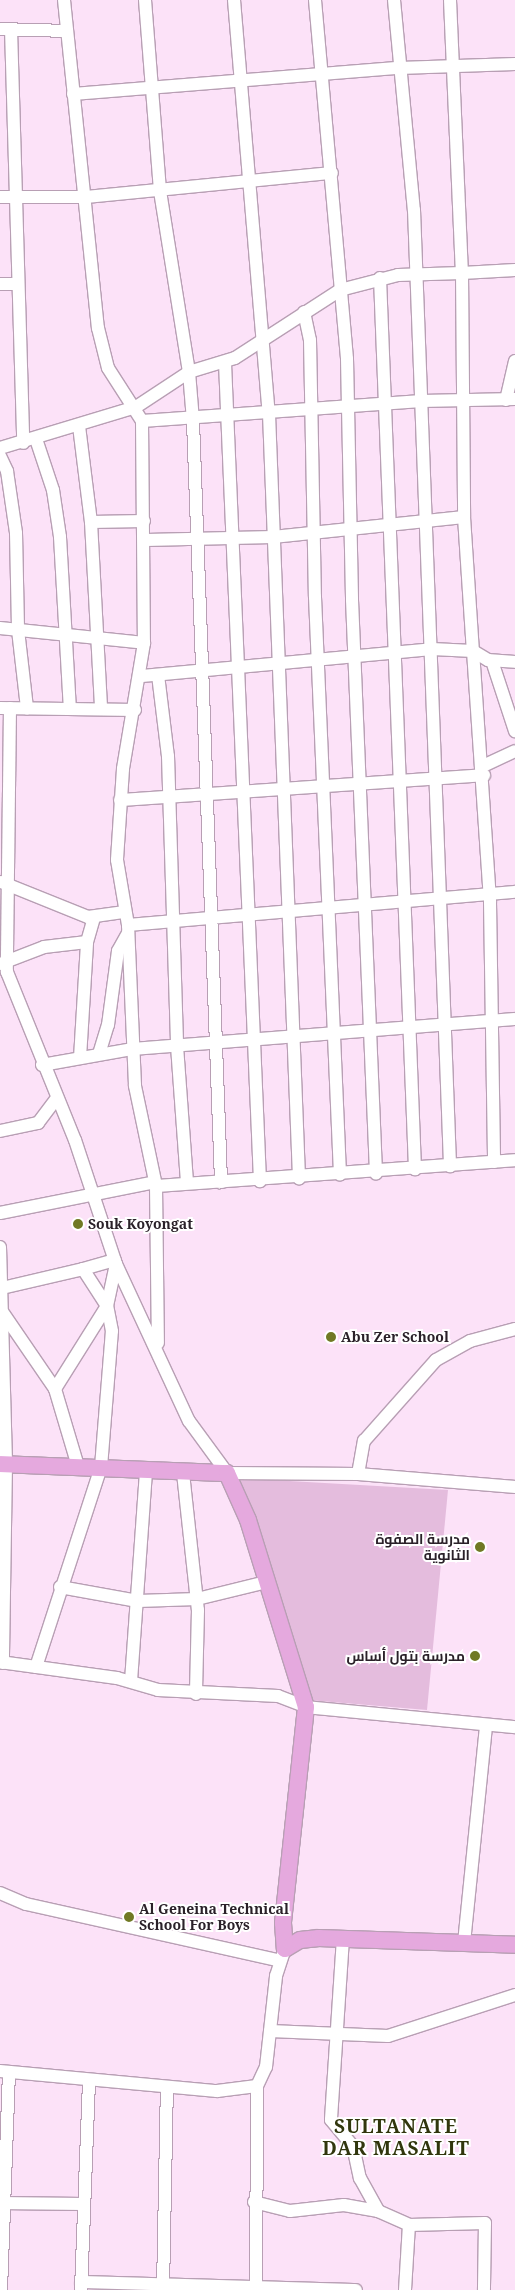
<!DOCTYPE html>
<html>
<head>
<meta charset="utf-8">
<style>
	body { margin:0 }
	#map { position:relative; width:515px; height:2290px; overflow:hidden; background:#fce2f8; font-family:"Noto Serif",Cairo,serif }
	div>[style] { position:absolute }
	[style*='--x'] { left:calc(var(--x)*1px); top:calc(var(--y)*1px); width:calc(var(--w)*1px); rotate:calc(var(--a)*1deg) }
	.green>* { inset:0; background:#e4bcdd }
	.roads { filter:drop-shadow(1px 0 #b89fb4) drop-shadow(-1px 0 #b89fb4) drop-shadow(0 1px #b89fb4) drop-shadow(0 -1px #b89fb4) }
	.minor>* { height:12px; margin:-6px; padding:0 6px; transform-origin:6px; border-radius:6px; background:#fff }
	.major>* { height:16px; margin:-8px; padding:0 8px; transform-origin:8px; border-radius:8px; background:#e5a9de }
	.dots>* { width:14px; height:14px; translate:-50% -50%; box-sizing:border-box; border:2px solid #fff; border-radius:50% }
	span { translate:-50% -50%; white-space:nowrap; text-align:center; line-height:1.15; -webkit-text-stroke:4px #fff; paint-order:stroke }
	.poi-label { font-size:14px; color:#2a2129; font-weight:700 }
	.left { translate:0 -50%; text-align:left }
	.right { translate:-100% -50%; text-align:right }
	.district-label { font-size:19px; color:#31360d; font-weight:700; letter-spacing:1px }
</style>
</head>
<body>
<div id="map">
	<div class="green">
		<i style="clip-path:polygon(238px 1478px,448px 1490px,427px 1710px,308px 1700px)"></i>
	</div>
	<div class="roads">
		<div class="minor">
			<i style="--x:64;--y:0;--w:330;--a:84.1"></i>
			<i style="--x:98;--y:328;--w:41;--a:76"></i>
			<i style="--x:108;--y:368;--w:63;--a:57.3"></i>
			<i style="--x:142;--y:421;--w:222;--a:89.5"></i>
			<i style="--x:144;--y:643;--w:128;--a:99.5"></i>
			<i style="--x:123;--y:769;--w:91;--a:93.8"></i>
			<i style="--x:117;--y:860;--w:66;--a:80.4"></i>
			<i style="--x:128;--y:925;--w:161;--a:87.5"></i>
			<i style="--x:135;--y:1086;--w:102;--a:78.1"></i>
			<i style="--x:156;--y:1186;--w:360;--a:-4.1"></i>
			<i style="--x:145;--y:0;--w:192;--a:85.5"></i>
			<i style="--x:160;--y:191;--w:183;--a:80.9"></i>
			<i style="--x:189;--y:372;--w:49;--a:85.3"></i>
			<i style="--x:193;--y:421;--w:762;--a:87.89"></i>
			<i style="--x:234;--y:0;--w:415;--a:85.2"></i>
			<i style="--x:269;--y:414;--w:765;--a:87.75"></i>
			<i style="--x:315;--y:0;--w:360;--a:84.9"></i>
			<i style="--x:347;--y:359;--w:241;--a:88.8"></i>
			<i style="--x:352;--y:600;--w:574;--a:87.6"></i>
			<i style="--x:394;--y:0;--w:211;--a:84.6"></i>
			<i style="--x:414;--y:210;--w:957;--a:87.84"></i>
			<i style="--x:450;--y:0;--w:273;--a:87.5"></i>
			<i style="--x:462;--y:273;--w:53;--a:-3.2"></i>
			<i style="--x:0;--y:29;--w:66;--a:1.7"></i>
			<i style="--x:11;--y:29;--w:414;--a:88.3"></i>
			<i style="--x:73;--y:94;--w:327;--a:-4.6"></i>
			<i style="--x:399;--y:68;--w:116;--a:-2"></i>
			<i style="--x:0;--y:197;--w:86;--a:0"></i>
			<i style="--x:86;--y:197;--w:247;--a:-5.6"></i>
			<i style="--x:380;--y:278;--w:892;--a:87.75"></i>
			<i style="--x:0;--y:284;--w:18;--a:0"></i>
			<i style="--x:304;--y:312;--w:29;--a:78"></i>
			<i style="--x:310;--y:340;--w:257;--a:88.9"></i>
			<i style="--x:315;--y:597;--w:578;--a:87.52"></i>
			<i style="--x:225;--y:363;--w:819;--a:87.55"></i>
			<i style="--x:506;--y:400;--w:40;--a:-77"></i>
			<i style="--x:142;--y:421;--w:280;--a:-4.1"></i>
			<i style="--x:421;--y:401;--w:94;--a:-1.2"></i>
			<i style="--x:79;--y:426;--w:97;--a:82.9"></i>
			<i style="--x:91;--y:522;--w:53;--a:-1.1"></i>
			<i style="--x:36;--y:439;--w:54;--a:71.6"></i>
			<i style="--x:53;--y:490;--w:48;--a:81.5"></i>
			<i style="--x:60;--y:537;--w:172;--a:86.7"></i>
			<i style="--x:0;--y:448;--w:142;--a:-16.8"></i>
			<i style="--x:136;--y:407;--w:64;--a:-33.4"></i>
			<i style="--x:189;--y:372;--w:48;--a:-16.9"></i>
			<i style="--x:235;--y:358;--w:125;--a:-32.9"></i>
			<i style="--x:340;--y:290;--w:60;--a:-14.5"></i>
			<i style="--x:398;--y:275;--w:64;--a:-1.8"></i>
			<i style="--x:462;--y:273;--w:244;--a:89.5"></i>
			<i style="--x:464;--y:517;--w:134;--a:86.2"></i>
			<i style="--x:473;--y:651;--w:17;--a:31"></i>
			<i style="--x:488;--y:660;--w:27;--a:4"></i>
			<i style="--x:0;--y:456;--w:17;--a:65"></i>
			<i style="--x:7;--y:471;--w:63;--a:81.7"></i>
			<i style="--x:16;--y:533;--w:97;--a:88.8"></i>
			<i style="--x:18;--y:630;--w:79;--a:83.4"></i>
			<i style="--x:91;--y:522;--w:187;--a:86.9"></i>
			<i style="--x:146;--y:540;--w:127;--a:-1.4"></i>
			<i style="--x:273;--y:537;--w:192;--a:-6"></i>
			<i style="--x:0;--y:628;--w:145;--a:5.9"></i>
			<i style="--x:492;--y:661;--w:74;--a:71.8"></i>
			<i style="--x:158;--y:675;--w:82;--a:83"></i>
			<i style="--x:168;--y:756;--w:290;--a:88.2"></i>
			<i style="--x:177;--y:1046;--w:137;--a:85.8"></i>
			<i style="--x:142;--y:676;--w:291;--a:-5.3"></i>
			<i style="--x:432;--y:649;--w:41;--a:2.8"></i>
			<i style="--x:473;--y:651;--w:252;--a:86.1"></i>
			<i style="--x:490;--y:902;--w:260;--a:89.1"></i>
			<i style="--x:0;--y:708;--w:135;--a:0.8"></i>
			<i style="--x:10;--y:708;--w:264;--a:90.7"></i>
			<i style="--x:7;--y:972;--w:181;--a:68"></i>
			<i style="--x:75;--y:1140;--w:131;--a:71.7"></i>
			<i style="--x:116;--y:1264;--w:173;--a:65.1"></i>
			<i style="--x:189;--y:1421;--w:64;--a:53.8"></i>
			<i style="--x:227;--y:1473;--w:131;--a:0.4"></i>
			<i style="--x:358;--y:1474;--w:158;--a:4.7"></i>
			<i style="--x:483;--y:766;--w:35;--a:-25"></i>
			<i style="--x:120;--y:800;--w:365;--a:-3.9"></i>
			<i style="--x:1;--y:882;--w:94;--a:21.9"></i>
			<i style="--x:88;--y:917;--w:37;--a:-8"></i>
			<i style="--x:128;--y:925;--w:388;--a:-4.9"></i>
			<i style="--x:0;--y:964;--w:47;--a:-21.1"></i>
			<i style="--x:44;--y:947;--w:43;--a:-6.6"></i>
			<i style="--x:87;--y:942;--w:26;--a:-74"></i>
			<i style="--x:99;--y:1054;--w:30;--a:-73"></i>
			<i style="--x:108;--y:1025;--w:75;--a:-82.3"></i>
			<i style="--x:118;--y:951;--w:21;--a:-61"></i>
			<i style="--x:80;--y:1058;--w:116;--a:-86.5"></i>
			<i style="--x:42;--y:1065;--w:91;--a:-10.1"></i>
			<i style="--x:132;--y:1049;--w:384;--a:-4.5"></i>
			<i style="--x:0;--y:1131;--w:39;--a:-12"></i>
			<i style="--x:38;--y:1123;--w:31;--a:-53"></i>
			<i style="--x:156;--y:1186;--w:157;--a:89.3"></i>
			<i style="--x:0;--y:1213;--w:158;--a:-11.3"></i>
			<i style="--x:0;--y:1247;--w:217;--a:88.4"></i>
			<i style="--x:6;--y:1464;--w:199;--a:90.9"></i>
			<i style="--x:83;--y:1269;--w:33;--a:-16"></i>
			<i style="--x:2;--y:1288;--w:83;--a:-13.2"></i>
			<i style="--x:83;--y:1269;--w:44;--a:57"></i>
			<i style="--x:107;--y:1306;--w:98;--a:122.1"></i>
			<i style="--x:3;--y:1313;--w:92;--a:55.6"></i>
			<i style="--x:55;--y:1389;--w:80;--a:73.4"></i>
			<i style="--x:183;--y:1473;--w:138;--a:83.8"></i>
			<i style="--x:198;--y:1610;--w:84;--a:91.4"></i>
			<i style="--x:358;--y:1474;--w:34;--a:-80"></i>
			<i style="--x:364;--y:1441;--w:108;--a:-48.4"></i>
			<i style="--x:436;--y:1360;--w:39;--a:-29"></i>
			<i style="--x:470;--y:1341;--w:47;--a:-14.9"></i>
			<i style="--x:60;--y:1587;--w:79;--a:10.2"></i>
			<i style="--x:138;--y:1601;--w:59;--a:-1.9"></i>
			<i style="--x:197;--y:1599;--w:71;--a:-13.8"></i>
			<i style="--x:0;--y:1662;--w:118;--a:7.8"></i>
			<i style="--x:117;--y:1678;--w:43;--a:16.3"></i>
			<i style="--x:158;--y:1690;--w:120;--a:2.9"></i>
			<i style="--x:278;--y:1696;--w:30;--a:21"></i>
			<i style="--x:306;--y:1707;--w:210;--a:5.5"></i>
			<i style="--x:36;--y:1667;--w:210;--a:-72"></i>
			<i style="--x:101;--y:1467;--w:136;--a:-85.4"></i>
			<i style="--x:112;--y:1331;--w:25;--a:-101"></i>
			<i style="--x:107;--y:1306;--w:43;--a:-77.9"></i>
			<i style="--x:131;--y:1681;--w:210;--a:-85.9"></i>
			<i style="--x:0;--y:1893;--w:28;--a:23"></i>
			<i style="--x:26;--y:1904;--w:260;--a:12.6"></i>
			<i style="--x:343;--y:1938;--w:182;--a:93.8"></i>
			<i style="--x:331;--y:2120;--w:34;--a:50"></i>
			<i style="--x:353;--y:2146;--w:33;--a:78"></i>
			<i style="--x:360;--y:2178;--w:38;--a:61"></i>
			<i style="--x:464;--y:1943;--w:219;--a:-84.2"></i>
			<i style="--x:270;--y:2031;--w:118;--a:2.4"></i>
			<i style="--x:388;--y:2036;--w:133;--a:-17.9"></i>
			<i style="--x:0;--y:2071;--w:218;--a:5.3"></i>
			<i style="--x:217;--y:2091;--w:40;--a:-7.1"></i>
			<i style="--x:257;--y:2086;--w:21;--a:-65"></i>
			<i style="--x:266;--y:2067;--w:92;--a:-83.7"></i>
			<i style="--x:276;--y:1976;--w:28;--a:-72"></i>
			<i style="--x:254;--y:2202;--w:37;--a:14"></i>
			<i style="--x:290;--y:2211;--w:54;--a:-6.3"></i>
			<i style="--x:344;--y:2205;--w:35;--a:10"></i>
			<i style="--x:378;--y:2211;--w:34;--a:24"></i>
			<i style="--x:409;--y:2225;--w:76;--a:-1.5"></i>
			<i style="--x:485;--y:2223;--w:67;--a:90.9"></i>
			<i style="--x:0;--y:2203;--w:83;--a:0.7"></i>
			<i style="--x:81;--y:2282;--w:275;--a:1.7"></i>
			<i style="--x:1;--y:2290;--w:218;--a:-87.9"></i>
			<i style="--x:81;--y:2290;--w:209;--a:-87.8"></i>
			<i style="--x:163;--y:2290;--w:203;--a:-88.9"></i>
			<i style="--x:256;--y:2290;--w:204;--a:-89.7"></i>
			<i style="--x:405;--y:2290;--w:65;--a:-86.5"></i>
		</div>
		<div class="major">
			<i style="--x:0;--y:1464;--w:227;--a:2.3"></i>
			<i style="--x:227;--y:1473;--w:51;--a:65.9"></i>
			<i style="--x:248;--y:1520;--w:196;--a:72.8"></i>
			<i style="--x:306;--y:1707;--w:217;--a:96.1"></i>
			<i style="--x:283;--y:1923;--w:26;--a:86"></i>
			<i style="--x:285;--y:1949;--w:17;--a:-31"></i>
			<i style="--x:300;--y:1940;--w:19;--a:-6"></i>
			<i style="--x:319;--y:1938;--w:196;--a:2"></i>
		</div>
	</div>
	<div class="dots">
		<i style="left:78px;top:1224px;background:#707924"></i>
		<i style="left:331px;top:1337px;background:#707924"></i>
		<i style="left:480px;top:1547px;background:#707924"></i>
		<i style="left:475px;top:1656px;background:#707924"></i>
		<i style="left:129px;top:1917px;background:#707924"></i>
	</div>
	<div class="poi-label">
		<span class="left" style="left:88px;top:1224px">Souk Koyongat</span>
		<span class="left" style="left:341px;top:1337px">Abu Zer School</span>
		<span class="right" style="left:470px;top:1547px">مدرسة الصفوة<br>الثانوية</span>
		<span class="right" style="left:465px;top:1656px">مدرسة بتول أساس</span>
		<span class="left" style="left:139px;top:1917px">Al Geneina Technical<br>School For Boys</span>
	</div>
	<div class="district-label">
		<span style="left:396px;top:2138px">SULTANATE<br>DAR MASALIT</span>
	</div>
</div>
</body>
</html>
